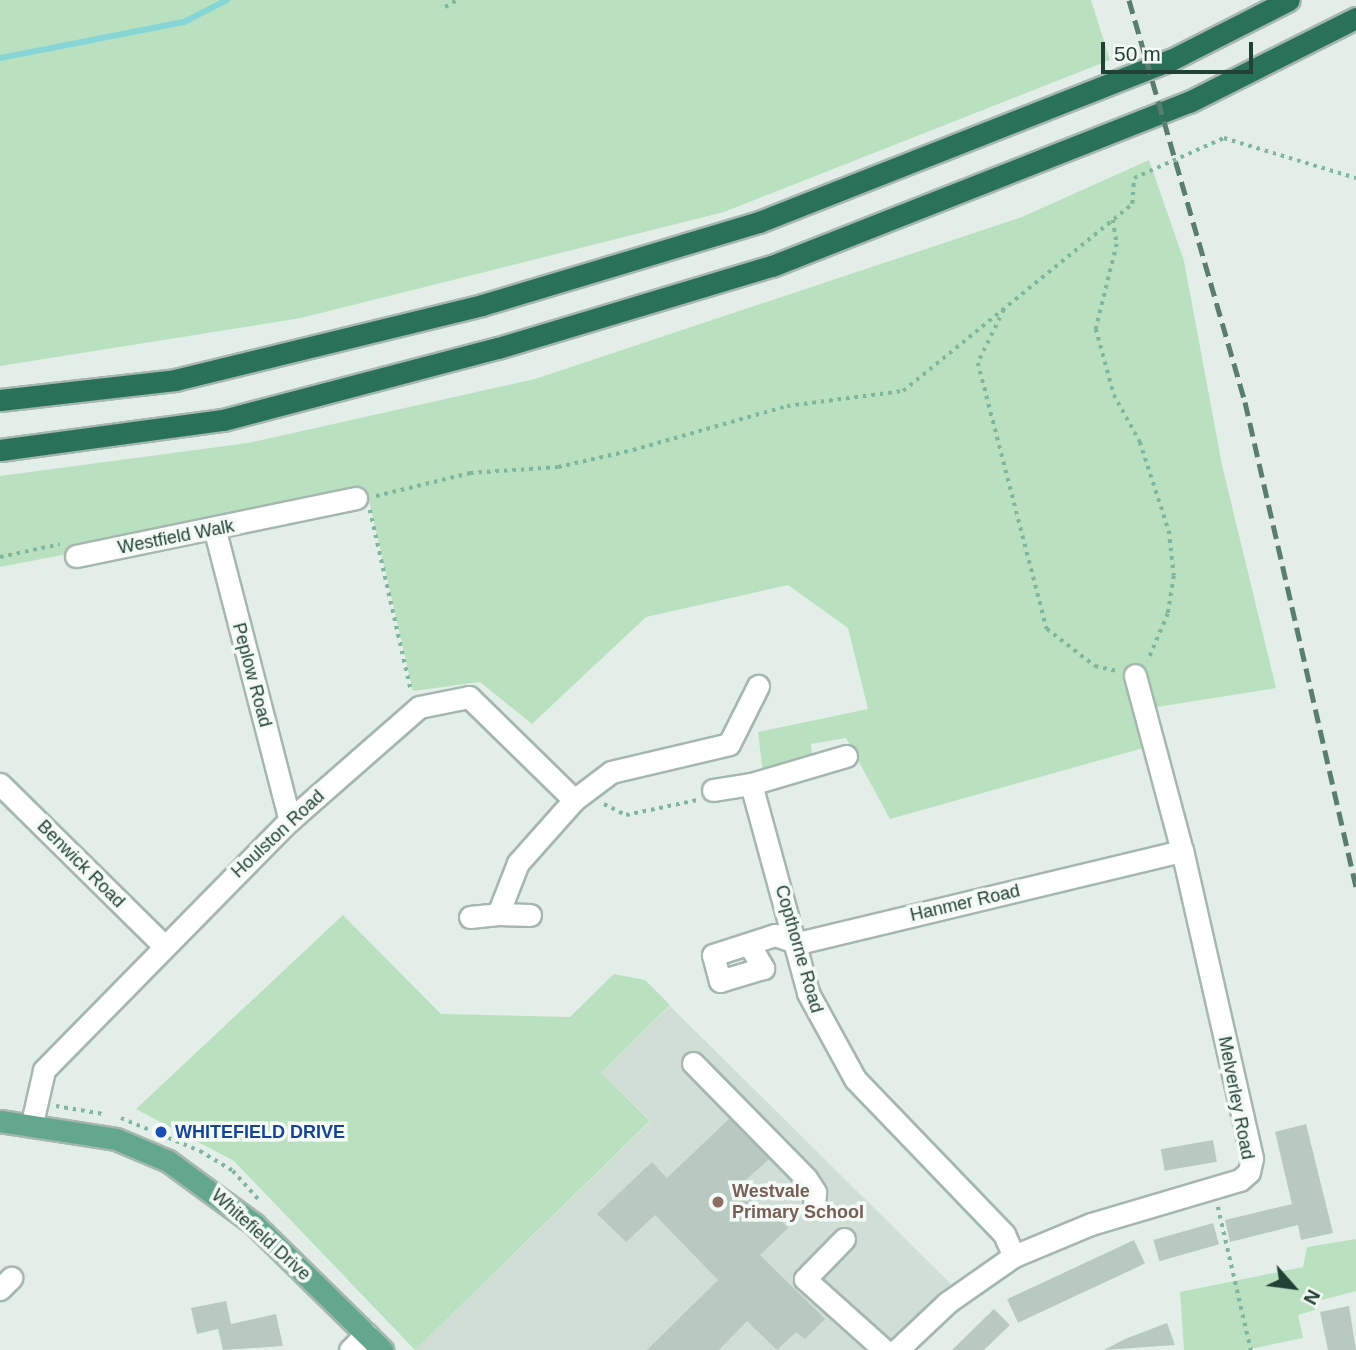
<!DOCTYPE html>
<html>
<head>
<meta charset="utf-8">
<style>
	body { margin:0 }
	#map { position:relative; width:1356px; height:1350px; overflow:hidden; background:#e3eee8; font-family:Arial,sans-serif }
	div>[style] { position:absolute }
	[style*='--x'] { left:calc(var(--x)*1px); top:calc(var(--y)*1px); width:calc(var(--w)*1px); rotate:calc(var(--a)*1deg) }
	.built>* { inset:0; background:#d1ded6 }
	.green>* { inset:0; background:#bae1bf }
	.stream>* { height:6px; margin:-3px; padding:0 3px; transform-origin:3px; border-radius:3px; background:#86d6d8 }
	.building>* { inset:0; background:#b8c9c0; transform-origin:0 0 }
	.path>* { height:3.5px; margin-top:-1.75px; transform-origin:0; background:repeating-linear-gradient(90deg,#80b59e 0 3.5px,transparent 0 8.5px) }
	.roads { filter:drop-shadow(2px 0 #a5b7ae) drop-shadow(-2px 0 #a5b7ae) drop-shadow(0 2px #a5b7ae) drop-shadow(0 -2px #a5b7ae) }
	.minor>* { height:21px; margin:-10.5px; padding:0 10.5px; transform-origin:10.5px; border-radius:10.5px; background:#fff }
	.major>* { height:21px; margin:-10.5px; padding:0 10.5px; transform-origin:10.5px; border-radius:10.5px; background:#63a88d }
	.highway>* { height:21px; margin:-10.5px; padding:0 10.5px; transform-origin:10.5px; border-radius:10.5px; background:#297159 }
	.rail>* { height:5px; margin-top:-2.5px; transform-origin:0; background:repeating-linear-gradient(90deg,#5b7d6f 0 14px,transparent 0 21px) }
	.dots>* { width:19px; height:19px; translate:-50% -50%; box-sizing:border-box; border:4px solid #f4faf6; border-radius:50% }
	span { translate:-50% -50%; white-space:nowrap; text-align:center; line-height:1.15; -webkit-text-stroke:7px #f4faf6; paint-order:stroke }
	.street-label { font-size:18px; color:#214134 }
	.transit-label { font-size:18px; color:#164399; font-weight:700 }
	.left { translate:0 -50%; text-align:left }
	.education-label { font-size:18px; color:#785e54; font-weight:700 }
	.north { position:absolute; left:1258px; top:1252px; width:70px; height:70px; -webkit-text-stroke:5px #f4faf6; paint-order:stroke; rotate:118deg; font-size:19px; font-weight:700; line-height:28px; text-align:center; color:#214134 }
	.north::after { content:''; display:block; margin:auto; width:24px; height:32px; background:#214134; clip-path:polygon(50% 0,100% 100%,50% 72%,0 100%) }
	.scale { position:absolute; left:1101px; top:42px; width:152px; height:32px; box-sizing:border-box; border:4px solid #214134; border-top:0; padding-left:9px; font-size:21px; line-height:24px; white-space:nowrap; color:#214134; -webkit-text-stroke:5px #f4faf6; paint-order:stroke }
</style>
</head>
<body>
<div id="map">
	<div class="built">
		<i style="clip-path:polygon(670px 1006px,951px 1284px,881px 1350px,415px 1350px,651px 1121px,601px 1073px)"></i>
	</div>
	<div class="green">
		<i style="clip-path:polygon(0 0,1091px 0,1110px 60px,724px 212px,301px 318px,0 366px)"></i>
		<i style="clip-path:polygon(1149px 160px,1184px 261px,1222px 465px,1276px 688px,1144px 709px,1154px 745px,890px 819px,846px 738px,811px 744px,813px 765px,763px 773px,758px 732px,868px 709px,848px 628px,788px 585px,646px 617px,532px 724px,480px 682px,413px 691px,368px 496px,0 567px,0 476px,248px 443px,535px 379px,1022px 217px)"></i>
		<i style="clip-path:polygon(343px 915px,441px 1014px,570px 1017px,614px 974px,645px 980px,670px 1005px,601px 1073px,650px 1121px,415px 1350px,234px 1161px,136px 1109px)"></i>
		<i style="clip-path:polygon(1356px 1239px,1356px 1291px,1314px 1302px,1315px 1310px,1298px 1315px,1303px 1338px,1245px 1350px,1184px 1350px,1180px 1292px,1303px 1267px,1307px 1247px)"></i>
	</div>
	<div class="stream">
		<i style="--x:0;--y:58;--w:187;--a:-11.1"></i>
		<i style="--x:184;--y:22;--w:48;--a:-27.1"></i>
	</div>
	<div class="building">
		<i style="clip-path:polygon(730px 1118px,744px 1133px,751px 1127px,777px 1152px,738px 1187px,768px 1218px,774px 1213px,788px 1228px,760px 1255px,825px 1319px,805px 1339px,796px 1332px,777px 1350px,747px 1321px,719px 1350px,647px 1350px,718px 1280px,655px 1215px,626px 1242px,597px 1214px,652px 1162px,667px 1178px)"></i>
		<i style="clip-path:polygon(1306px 1124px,1333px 1233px,1301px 1240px,1298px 1225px,1230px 1242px,1225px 1220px,1292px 1204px,1275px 1132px)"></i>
		<i style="left:1213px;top:1140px;width:22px;height:53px;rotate:80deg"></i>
		<i style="left:1213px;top:1223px;width:22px;height:62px;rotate:74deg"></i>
		<i style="left:1134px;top:1240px;width:26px;height:140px;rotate:65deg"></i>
		<i style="clip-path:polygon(226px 1301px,231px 1324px,276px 1314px,283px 1346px,223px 1350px,218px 1329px,197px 1334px,191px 1308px)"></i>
		<i style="clip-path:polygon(1349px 1306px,1356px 1350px,1328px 1350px,1320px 1312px)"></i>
		<i style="clip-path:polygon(994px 1309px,1010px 1325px,984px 1350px,952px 1350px)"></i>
		<i style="clip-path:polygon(1167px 1323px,1175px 1345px,1104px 1350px,1125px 1339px)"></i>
	</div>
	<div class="path">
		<i style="--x:445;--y:7;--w:14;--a:-30"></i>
		<i style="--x:1113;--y:220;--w:24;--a:81"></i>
		<i style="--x:1117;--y:244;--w:88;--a:103.9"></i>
		<i style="--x:1096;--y:329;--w:68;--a:74.7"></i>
		<i style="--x:1114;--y:395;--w:54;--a:61"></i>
		<i style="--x:1140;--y:442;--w:94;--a:72"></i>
		<i style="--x:1169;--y:531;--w:45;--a:83.7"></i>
		<i style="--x:1174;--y:576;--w:38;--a:99"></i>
		<i style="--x:1168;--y:614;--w:51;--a:113.1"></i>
		<i style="--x:1004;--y:310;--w:59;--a:116.1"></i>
		<i style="--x:978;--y:363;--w:275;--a:75.5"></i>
		<i style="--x:1047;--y:629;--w:61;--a:37.6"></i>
		<i style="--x:1095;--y:666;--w:22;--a:13"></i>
		<i style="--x:376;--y:496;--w:97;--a:-13.7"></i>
		<i style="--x:470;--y:473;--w:88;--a:-3.9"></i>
		<i style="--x:558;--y:467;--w:77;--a:-12.8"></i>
		<i style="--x:633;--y:450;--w:160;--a:-15.9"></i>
		<i style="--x:787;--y:406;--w:117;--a:-7.4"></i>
		<i style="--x:903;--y:391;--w:296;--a:-39.2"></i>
		<i style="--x:1132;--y:204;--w:26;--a:-86"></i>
		<i style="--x:1134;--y:178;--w:98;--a:-24"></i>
		<i style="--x:1224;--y:138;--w:138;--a:16.9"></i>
		<i style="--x:370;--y:510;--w:185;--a:77.2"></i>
		<i style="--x:0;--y:557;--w:61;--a:-12.2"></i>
		<i style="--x:604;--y:804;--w:25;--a:27"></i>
		<i style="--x:626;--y:815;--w:73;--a:-11.9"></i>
		<i style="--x:56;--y:1106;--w:48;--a:9.7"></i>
		<i style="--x:121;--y:1118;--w:86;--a:22.7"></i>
		<i style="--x:200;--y:1151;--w:39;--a:31"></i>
		<i style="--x:233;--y:1171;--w:39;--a:48"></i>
		<i style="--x:1218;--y:1207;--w:147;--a:77"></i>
	</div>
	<div class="roads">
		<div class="minor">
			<i style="--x:215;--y:531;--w:299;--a:75.5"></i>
			<i style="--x:76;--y:556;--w:286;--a:-11.7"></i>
			<i style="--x:846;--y:756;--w:99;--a:163.6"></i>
			<i style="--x:751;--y:784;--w:217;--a:74.7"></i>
			<i style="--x:808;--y:993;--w:98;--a:61.3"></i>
			<i style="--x:855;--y:1079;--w:215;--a:46.1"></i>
			<i style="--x:1004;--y:1234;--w:24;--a:66"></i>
			<i style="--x:0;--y:784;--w:229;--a:44.6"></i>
			<i style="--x:713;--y:790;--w:38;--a:-9"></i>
			<i style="--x:530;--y:915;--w:32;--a:-178"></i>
			<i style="--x:498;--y:914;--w:55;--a:-68.6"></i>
			<i style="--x:518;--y:863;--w:84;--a:-48.4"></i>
			<i style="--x:574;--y:800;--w:46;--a:-37.1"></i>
			<i style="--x:611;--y:772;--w:121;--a:-13.3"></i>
			<i style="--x:729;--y:744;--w:65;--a:-63.4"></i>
			<i style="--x:470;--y:917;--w:28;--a:-6"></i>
			<i style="--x:750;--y:946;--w:26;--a:59"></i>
			<i style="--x:763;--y:968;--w:45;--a:163.2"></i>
			<i style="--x:720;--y:981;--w:27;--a:-105"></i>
			<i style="--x:713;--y:955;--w:65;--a:-17.9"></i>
			<i style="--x:775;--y:935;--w:24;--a:19"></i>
			<i style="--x:798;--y:943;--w:395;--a:-13.5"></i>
			<i style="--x:693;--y:1063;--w:161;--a:45.5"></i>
			<i style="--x:806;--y:1178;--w:17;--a:57"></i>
			<i style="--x:815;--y:1192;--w:14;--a:94"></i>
			<i style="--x:32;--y:1123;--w:54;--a:-77.2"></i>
			<i style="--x:44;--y:1070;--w:351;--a:-45.5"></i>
			<i style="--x:290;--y:820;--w:171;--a:-41.2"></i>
			<i style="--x:419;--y:707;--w:51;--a:-11.3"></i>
			<i style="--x:469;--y:697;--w:147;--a:44.4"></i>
			<i style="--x:844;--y:1239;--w:56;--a:134.3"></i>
			<i style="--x:805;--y:1279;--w:106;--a:41.9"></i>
			<i style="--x:0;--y:1289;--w:16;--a:-45"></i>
			<i style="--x:350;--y:1350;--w:23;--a:-45"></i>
			<i style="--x:897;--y:1350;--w:70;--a:-43.3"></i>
			<i style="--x:948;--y:1302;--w:80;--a:-34.9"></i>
			<i style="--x:1014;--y:1256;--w:83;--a:-22.6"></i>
			<i style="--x:1091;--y:1224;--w:155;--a:-16.5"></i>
			<i style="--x:1240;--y:1180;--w:12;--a:-42"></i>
			<i style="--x:1249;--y:1172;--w:14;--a:-78"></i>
			<i style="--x:1252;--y:1158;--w:315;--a:-102.8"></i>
			<i style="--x:1182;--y:851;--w:182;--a:-105"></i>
		</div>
		<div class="major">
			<i style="--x:0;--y:1121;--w:117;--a:8.8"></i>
			<i style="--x:116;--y:1139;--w:56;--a:22.9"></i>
			<i style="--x:168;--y:1161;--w:107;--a:36.2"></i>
			<i style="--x:254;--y:1224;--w:180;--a:44.5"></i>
		</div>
		<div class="highway">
			<i style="--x:0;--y:400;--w:176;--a:-6.5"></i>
			<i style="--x:175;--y:380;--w:316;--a:-13.7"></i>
			<i style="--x:482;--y:305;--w:289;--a:-16.7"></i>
			<i style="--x:759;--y:222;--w:443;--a:-21.5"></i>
			<i style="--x:1171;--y:60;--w:132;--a:-27"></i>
			<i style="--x:0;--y:450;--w:225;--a:-7.7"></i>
			<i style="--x:223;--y:420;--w:284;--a:-14.7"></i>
			<i style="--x:498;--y:348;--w:286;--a:-16.7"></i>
			<i style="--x:772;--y:266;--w:448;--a:-21.5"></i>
			<i style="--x:1189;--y:102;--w:187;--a:-26.7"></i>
		</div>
	</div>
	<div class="rail">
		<i style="--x:1129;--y:0;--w:418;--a:73.9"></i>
		<i style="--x:1245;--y:402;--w:499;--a:77.1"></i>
	</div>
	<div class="dots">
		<i style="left:161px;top:1132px;background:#1a4fb4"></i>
		<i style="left:718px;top:1202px;background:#8d6e63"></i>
	</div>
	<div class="street-label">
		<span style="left:176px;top:537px;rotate:-11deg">Westfield Walk</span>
		<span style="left:252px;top:675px;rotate:75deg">Peplow Road</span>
		<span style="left:278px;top:834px;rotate:-43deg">Houlston Road</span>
		<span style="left:81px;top:864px;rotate:45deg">Benwick Road</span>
		<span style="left:965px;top:903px;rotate:-13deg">Hanmer Road</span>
		<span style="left:799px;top:949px;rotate:74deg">Copthorne Road</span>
		<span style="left:1236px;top:1098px;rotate:79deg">Melverley Road</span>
		<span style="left:261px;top:1235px;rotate:42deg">Whitefield Drive</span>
	</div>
	<div class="transit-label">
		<span class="left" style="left:175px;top:1132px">WHITEFIELD DRIVE</span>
	</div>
	<div class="education-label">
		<span class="left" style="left:732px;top:1202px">Westvale<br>Primary School</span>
	</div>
	<div class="north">N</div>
	<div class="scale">50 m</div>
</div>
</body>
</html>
